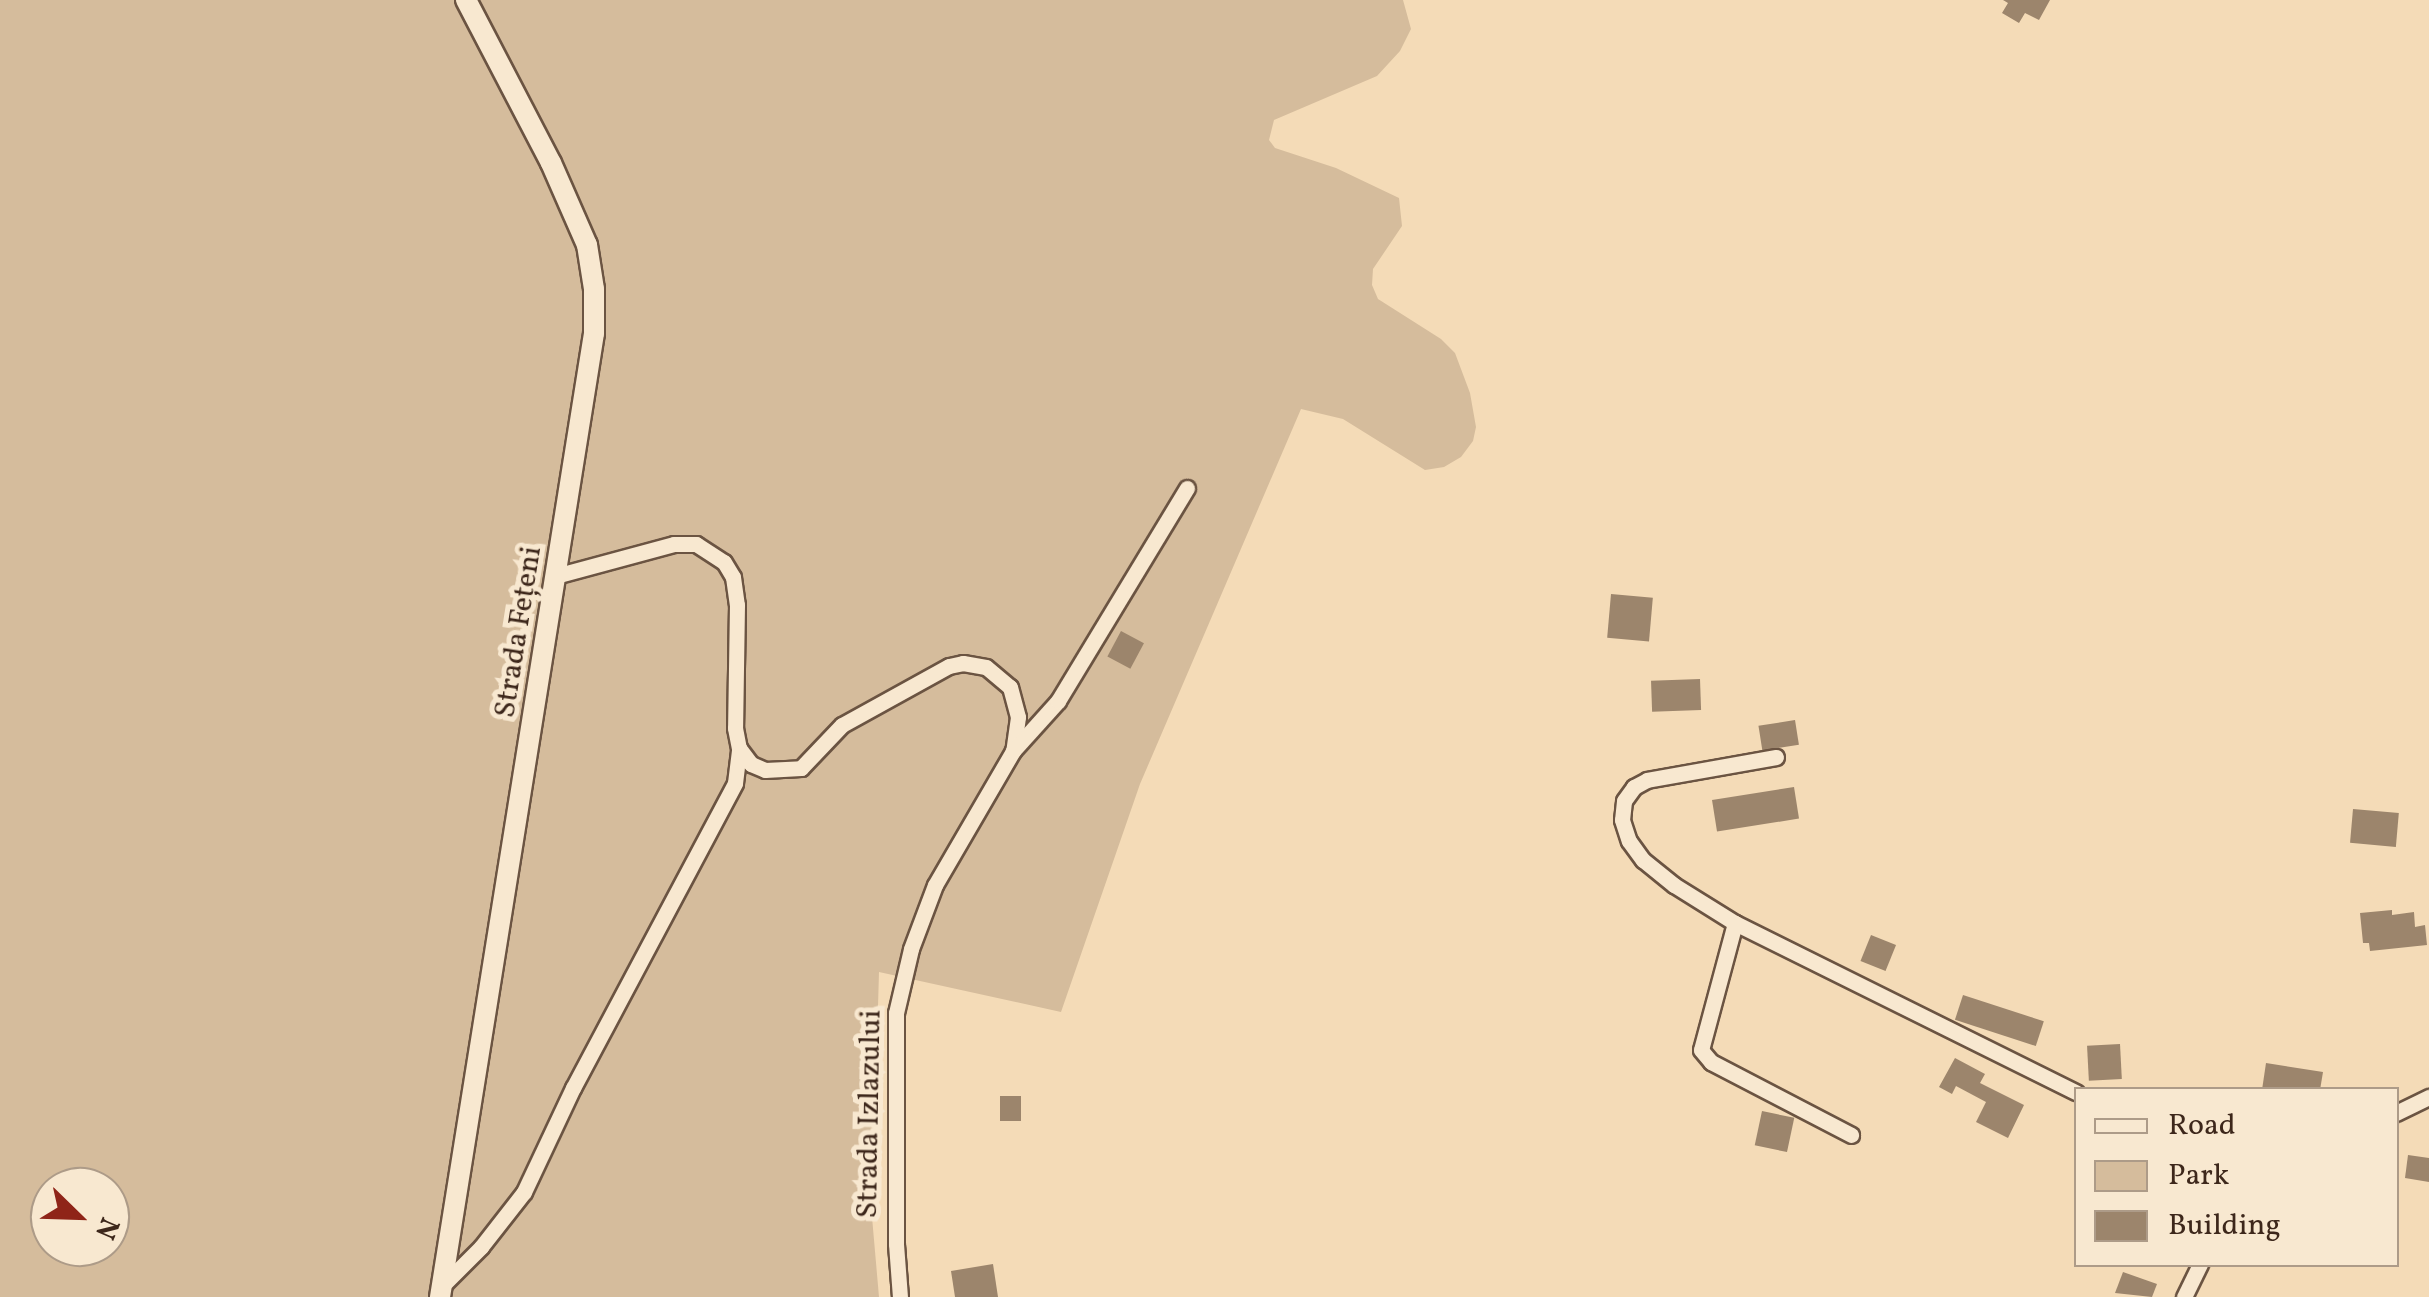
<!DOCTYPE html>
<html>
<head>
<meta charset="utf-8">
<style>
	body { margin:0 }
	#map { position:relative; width:2429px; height:1297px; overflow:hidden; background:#f4dbb7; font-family:Vollkorn,serif }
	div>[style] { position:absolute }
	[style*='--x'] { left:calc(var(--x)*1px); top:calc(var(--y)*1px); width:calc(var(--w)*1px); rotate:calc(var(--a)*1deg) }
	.green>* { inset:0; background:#d5bc9c }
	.building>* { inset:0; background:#9c856c; transform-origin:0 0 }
	.roads { filter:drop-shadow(2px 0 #6b5442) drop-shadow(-2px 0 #6b5442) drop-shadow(0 2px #6b5442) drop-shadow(0 -2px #6b5442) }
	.minor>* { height:15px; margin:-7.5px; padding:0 7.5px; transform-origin:7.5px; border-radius:7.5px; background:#f8e8d0 }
	.tertiary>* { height:20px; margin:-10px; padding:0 10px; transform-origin:10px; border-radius:10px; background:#f8e8d0 }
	span { translate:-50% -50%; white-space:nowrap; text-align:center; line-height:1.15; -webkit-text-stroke:10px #f8e8d0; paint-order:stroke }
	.street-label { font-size:30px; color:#3d271b }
	.legend { position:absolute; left:2074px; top:1087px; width:325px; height:180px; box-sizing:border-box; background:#f8e8d0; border:2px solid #ad9b88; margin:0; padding:12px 18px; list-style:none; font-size:30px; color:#3d271b }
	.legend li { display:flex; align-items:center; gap:20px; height:50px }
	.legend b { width:50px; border:2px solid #ad9b88 }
	.north { position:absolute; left:30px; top:1167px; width:100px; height:100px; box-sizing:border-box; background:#f8e8d0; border:2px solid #ad9b88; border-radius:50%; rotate:113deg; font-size:28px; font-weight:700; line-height:40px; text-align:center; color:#3d271b }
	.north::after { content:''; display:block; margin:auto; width:35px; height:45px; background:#8f2418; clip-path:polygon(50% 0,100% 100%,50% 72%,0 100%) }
</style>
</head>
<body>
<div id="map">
	<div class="green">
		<i style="clip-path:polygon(evenodd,0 0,1403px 0,1411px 29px,1400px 51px,1377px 76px,1274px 120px,1269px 140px,1275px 148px,1336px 168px,1399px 198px,1402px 226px,1373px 269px,1372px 285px,1378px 299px,1441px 339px,1455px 353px,1470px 393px,1476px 427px,1473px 441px,1461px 457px,1444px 467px,1425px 470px,1343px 419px,1301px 409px,1140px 784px,1061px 1012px,879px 972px,872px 1217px,879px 1297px,0 1297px,0 0,50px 1187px,110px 1187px,110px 1247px,50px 1247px,50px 1187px)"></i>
	</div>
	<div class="building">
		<i style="clip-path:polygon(2003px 0,2050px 0,2039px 20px,2025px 13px,2019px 23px,2002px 13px,2008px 3px)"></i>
		<i style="left:1611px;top:594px;width:42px;height:44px;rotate:5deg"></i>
		<i style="left:1121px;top:631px;width:26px;height:29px;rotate:28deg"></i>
		<i style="left:1700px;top:679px;width:31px;height:49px;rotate:88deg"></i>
		<i style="left:1795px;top:720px;width:25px;height:37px;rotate:81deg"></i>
		<i style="left:1794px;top:787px;width:32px;height:83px;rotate:81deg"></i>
		<i style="left:2353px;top:809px;width:46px;height:34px;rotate:5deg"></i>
		<i style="clip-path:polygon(2392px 910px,2392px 915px,2414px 912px,2415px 927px,2425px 925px,2427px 945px,2370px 951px,2369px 943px,2363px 943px,2360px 913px)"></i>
		<i style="left:1871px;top:935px;width:27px;height:28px;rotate:22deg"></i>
		<i style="left:1963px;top:995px;width:85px;height:26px;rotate:18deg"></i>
		<i style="left:2120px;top:1044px;width:35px;height:33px;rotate:87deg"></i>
		<i style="clip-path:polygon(1955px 1058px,1985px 1074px,1980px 1083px,2024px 1105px,2008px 1138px,1976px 1122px,1986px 1102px,1956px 1086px,1952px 1094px,1939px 1087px)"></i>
		<i style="clip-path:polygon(2266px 1063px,2323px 1072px,2320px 1090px,2262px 1090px)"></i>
		<i style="left:1000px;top:1096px;width:21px;height:25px"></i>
		<i style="left:1762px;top:1111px;width:33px;height:35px;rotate:12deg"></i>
		<i style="clip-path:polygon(2408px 1155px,2429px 1158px,2429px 1182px,2405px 1178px)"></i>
		<i style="clip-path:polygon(993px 1264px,998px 1297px,955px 1297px,951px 1271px)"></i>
		<i style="clip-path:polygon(2123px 1272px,2157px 1284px,2152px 1297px,2115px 1293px)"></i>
	</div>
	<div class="roads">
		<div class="minor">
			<i style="--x:559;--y:575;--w:119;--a:-15.1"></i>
			<i style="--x:674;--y:544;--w:22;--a:0"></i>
			<i style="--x:696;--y:544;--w:33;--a:33"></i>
			<i style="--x:724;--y:562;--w:17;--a:59"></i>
			<i style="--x:733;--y:577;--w:28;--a:82"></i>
			<i style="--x:737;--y:605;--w:123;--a:90.9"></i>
			<i style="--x:735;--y:728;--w:20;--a:79"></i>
			<i style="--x:739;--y:748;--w:20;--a:53"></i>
			<i style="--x:751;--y:764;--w:15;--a:23"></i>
			<i style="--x:765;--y:770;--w:36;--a:-3"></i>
			<i style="--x:801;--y:768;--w:59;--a:-46.4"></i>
			<i style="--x:842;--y:725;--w:122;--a:-28.9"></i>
			<i style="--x:949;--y:666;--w:14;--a:-12"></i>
			<i style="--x:963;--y:663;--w:23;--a:10"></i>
			<i style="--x:986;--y:667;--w:31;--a:40"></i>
			<i style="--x:1010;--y:687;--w:31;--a:75"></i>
			<i style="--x:1018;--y:717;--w:34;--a:98"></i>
			<i style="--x:1013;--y:751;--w:155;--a:120.2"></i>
			<i style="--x:935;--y:885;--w:68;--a:110.6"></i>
			<i style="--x:911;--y:949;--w:66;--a:103.2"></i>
			<i style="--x:896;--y:1013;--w:231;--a:90"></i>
			<i style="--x:896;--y:1244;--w:53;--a:85.7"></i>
			<i style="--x:1013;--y:751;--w:67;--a:-48"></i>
			<i style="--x:1058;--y:701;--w:249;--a:-58.8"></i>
			<i style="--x:1776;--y:757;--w:131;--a:169.9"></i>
			<i style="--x:1647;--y:780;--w:15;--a:152"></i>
			<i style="--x:1634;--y:787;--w:17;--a:126"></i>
			<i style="--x:1624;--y:801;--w:19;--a:96"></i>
			<i style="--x:1622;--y:820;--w:22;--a:72"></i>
			<i style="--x:1629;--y:841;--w:24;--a:54"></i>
			<i style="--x:1643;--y:860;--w:40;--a:39"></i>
			<i style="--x:1674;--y:885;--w:72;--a:31.9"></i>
			<i style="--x:1735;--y:923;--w:381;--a:26.4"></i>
			<i style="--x:1735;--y:923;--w:131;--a:105"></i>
			<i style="--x:1701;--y:1050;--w:16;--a:50"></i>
			<i style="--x:1711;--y:1062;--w:158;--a:27.5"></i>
			<i style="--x:2396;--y:1113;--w:37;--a:-26"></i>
			<i style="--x:441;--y:1287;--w:57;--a:-45"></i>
			<i style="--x:481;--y:1247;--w:70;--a:-52"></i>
			<i style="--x:524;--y:1192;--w:115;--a:-64.8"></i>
			<i style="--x:573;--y:1088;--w:345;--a:-62"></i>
			<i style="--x:735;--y:783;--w:35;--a:-83"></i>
			<i style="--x:2184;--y:1297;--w:37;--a:-64"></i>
		</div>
		<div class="tertiary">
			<i style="--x:440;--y:1297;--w:976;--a:-80.92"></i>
			<i style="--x:594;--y:333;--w:44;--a:-90"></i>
			<i style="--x:594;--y:289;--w:45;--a:-99"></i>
			<i style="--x:587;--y:245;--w:90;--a:-113.7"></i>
			<i style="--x:551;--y:163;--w:184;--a:-117.5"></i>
		</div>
	</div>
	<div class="street-label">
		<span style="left:519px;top:632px;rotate:-81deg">Strada Fețeni</span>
		<span style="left:870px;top:1114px;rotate:-89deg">Strada Izlazului</span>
	</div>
	<ul class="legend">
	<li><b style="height:12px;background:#f8e8d0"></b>Road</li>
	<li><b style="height:28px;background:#d5bc9c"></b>Park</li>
	<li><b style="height:28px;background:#9c856c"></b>Building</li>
	</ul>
	<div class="north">N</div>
</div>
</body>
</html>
